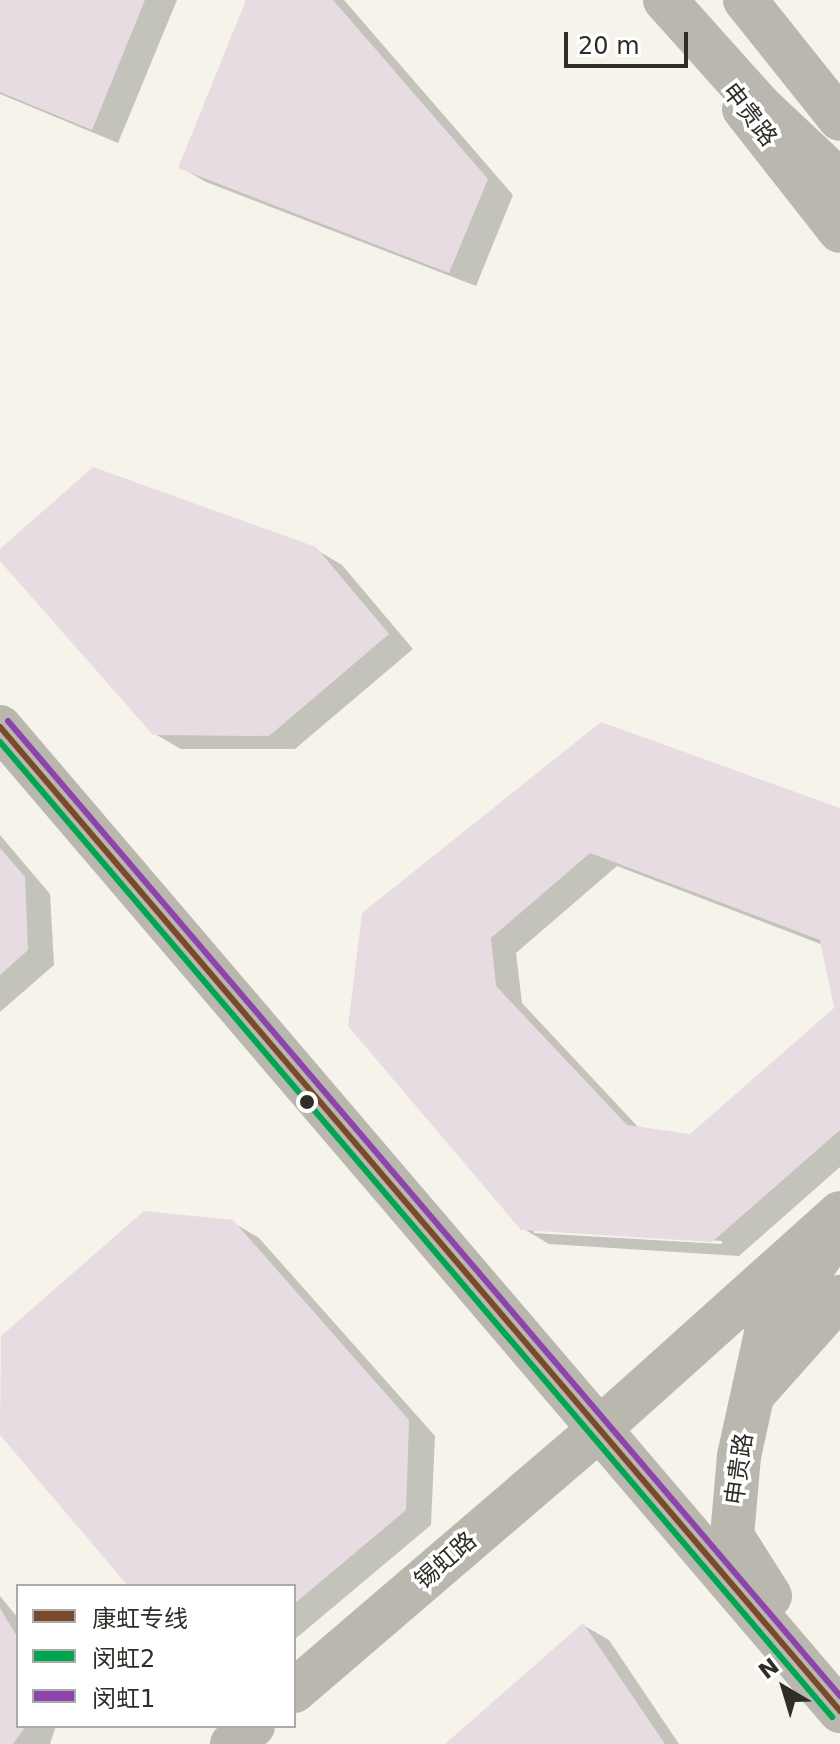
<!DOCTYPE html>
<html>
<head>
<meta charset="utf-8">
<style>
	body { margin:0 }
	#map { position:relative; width:840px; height:1744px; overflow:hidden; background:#f6f4ea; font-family:"DejaVu Sans","Noto Sans SC",sans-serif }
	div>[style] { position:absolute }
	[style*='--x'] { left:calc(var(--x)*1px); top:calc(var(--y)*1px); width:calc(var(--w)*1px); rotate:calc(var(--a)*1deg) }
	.shadow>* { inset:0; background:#0003 }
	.building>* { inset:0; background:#e7dce1 }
	.secondary>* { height:44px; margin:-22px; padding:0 22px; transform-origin:22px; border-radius:22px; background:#bab8ae }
	.highway>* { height:44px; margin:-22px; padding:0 22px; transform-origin:22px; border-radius:22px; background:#bab8ae }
	.highway-bridge>* { height:44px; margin:-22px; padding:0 22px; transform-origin:22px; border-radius:22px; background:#bab8ae }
	.bus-1>* { height:6px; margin:-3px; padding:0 3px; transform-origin:3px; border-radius:3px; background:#7a4b2a }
	.bus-2>* { height:6px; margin:-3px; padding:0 3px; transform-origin:3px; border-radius:3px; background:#00a651 }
	.bus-3>* { height:6px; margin:-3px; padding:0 3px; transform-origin:3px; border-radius:3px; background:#8e44ad }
	.dots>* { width:22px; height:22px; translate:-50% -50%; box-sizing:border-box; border:4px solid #fff; border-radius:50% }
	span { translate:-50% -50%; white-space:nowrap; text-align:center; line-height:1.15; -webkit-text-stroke:7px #fff; paint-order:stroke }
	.street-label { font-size:24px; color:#2f2d27 }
	.legend { position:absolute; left:16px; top:1584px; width:280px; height:144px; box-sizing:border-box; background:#fff; border:2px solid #acaba9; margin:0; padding:10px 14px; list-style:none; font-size:24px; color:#2f2d27 }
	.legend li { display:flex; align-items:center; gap:16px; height:40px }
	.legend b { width:40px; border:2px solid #acaba9 }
	.north { position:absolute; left:744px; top:1648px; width:80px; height:80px; -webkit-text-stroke:6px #fff; paint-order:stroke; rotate:322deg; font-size:22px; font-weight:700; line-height:32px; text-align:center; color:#2f2d27 }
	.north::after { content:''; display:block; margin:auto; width:28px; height:36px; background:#2f2d27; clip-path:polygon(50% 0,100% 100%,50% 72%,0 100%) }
	.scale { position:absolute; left:564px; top:32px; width:124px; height:36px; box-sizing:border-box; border:4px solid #2f2d27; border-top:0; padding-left:10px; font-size:24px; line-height:28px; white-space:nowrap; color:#2f2d27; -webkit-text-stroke:6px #fff; paint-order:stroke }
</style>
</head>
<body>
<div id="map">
	<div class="shadow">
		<i style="clip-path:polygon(0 0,177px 0,118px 143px,0 94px)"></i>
		<i style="clip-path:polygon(248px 0,344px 0,513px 195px,476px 286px,206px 182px,180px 167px)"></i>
		<i style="clip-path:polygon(315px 549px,342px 565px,413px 649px,295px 749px,181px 749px,155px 734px,0 558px,0 552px)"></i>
		<i style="clip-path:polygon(evenodd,601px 724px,840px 810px,840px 1167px,739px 1256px,549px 1244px,522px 1228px,350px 1026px,601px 724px,617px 866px,823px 945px,836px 1009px,691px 1136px,640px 1129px,522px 1003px,516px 953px,617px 866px,601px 724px,534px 1229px,722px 1241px,722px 1244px,534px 1233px,534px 1229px)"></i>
		<i style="clip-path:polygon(0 835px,50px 894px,54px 965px,0 1012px)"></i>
		<i style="clip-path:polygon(232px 1222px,259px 1238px,435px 1436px,431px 1525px,294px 1640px,294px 1586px,130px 1586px,0 1432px,3px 1337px)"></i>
		<i style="clip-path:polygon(0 1596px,18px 1618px,18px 1726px,56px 1726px,50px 1744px,0 1744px)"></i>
		<i style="clip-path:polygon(583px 1625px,609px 1640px,679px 1744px,448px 1744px)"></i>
	</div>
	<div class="building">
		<i style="clip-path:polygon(0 0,145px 0,92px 130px,0 92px)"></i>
		<i style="clip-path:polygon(246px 0,333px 0,488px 179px,449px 273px,178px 168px)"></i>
		<i style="clip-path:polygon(93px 467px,316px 547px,389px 634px,269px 736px,153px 735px,0 561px,0 549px)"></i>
		<i style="clip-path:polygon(evenodd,601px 722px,840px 808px,840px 1130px,712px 1242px,521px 1230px,348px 1026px,362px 913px,601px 722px,590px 853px,820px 940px,834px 1008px,690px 1134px,627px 1125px,496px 986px,491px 938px,590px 853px)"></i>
		<i style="clip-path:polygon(0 848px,25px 877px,28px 950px,0 975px)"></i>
		<i style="clip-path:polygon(144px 1211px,233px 1220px,409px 1420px,406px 1510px,294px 1604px,294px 1586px,128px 1586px,0 1435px,1px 1336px)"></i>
		<i style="clip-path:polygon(0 1608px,18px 1638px,18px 1726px,26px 1726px,13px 1744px,0 1744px)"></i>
		<i style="clip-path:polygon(583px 1623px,665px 1744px,445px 1744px)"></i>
	</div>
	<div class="secondary">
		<i style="--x:744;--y:109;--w:155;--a:51.8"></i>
		<i style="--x:0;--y:727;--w:1294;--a:49.51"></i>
		<i style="--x:757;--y:1390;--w:125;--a:-48.3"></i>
		<i style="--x:770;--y:1596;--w:71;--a:-122.3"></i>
		<i style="--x:732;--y:1536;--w:80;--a:-85"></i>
		<i style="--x:739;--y:1456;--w:126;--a:-77.6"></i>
		<i style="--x:766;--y:1333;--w:102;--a:-54.6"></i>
		<i style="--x:294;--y:1691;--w:399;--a:-40.6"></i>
		<i style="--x:597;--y:1431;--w:326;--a:-41.9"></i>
		<i style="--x:232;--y:1744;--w:28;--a:-41"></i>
	</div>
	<div class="highway">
		<i style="--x:665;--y:0;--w:142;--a:48.1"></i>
		<i style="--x:760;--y:106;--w:110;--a:43.2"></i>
	</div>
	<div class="highway-bridge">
		<i style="--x:745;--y:0;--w:152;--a:51.4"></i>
	</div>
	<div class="bus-1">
		<i style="--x:0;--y:727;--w:1294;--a:49.51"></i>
	</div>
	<div class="bus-2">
		<i style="--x:0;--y:742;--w:1282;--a:49.52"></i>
	</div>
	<div class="bus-3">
		<i style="--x:8;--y:721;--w:1282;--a:49.52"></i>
	</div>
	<div class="dots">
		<i style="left:307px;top:1102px;background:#2f2d27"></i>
	</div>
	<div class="street-label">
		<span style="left:749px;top:115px;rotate:52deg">申贵路</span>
		<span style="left:740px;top:1469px;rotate:-82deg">申贵路</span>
		<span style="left:446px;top:1561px;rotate:-41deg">锡虹路</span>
	</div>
	<ul class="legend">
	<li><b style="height:10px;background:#7a4b2a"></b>康虹专线</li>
	<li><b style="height:10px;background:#00a651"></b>闵虹2</li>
	<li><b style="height:10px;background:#8e44ad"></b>闵虹1</li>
	</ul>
	<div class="north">N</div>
	<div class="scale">20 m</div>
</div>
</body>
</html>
